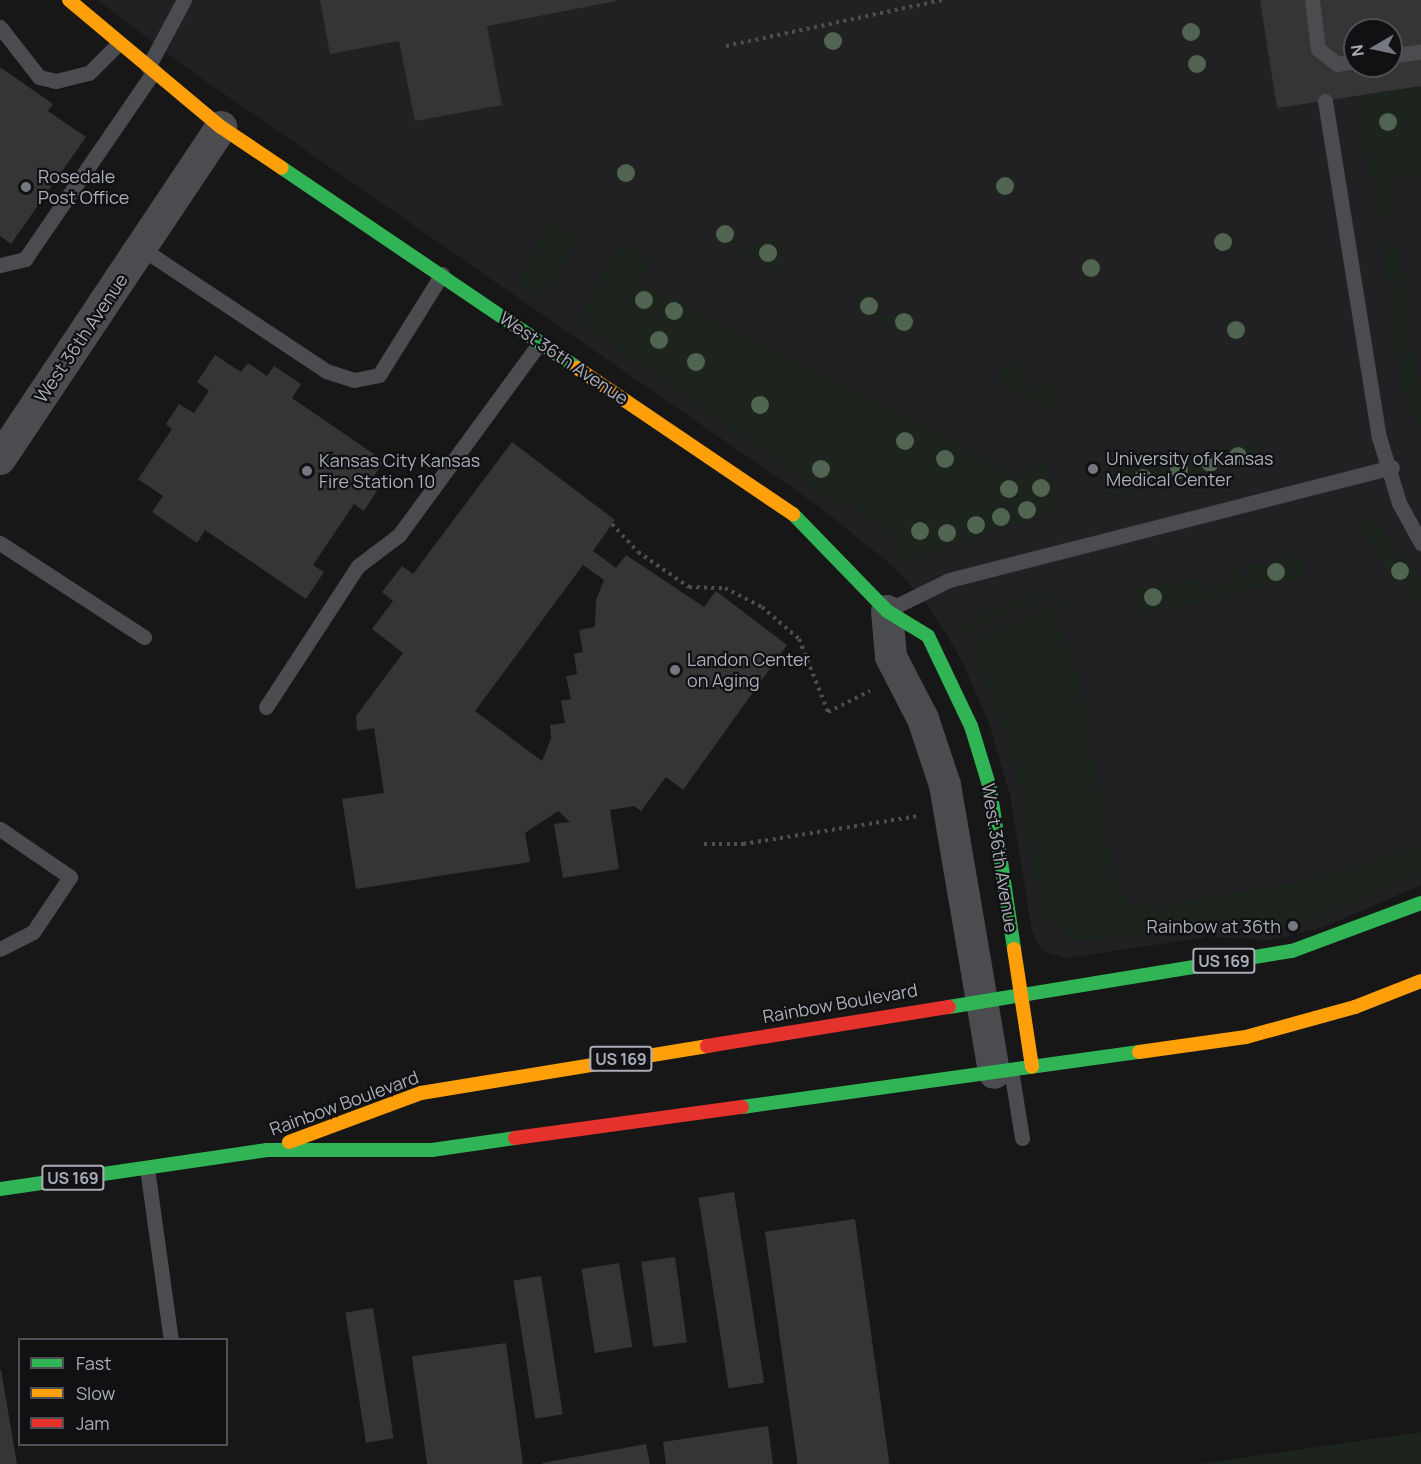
<!DOCTYPE html>
<html>
<head>
<meta charset="utf-8">
<style>
	body { margin:0 }
	#map { position:relative; width:1421px; height:1464px; overflow:hidden; background:#171717; font-family:Manrope,sans-serif }
	div>[style] { position:absolute }
	[style*='--x'] { left:calc(var(--x)*1px); top:calc(var(--y)*1px); width:calc(var(--w)*1px); rotate:calc(var(--a)*1deg) }
	.built>* { inset:0; background:#212123 }
	.green>* { inset:0; background:#1d241e }
	.building>* { inset:0; background:#353536; transform-origin:0 0 }
	.path>* { height:4px; margin-top:-2px; transform-origin:0; background:repeating-linear-gradient(90deg,#4d4e52 0 3px,transparent 0 7.5px) }
	.lane>* { height:15px; margin:-7.5px; padding:0 7.5px; transform-origin:7.5px; border-radius:7.5px; background:#4b4c50 }
	.street>* { height:32px; margin:-16px; padding:0 16px; transform-origin:16px; border-radius:16px; background:#4b4c50 }
	.fast>* { height:14px; margin:-7px; padding:0 7px; transform-origin:7px; border-radius:7px; background:#30b455 }
	.slow>* { height:14px; margin:-7px; padding:0 7px; transform-origin:7px; border-radius:7px; background:#ff9f0a }
	.jam>* { height:14px; margin:-7px; padding:0 7px; transform-origin:7px; border-radius:7px; background:#e5322d }
	.trees>* { width:18px; height:18px; margin:-9px; border-radius:50%; background:#506451 }
	.dots>* { width:16px; height:16px; translate:-50% -50%; box-sizing:border-box; border:3px solid #111113; border-radius:50% }
	span { translate:-50% -50%; white-space:nowrap; text-align:center; line-height:1.15; -webkit-text-stroke:4.5px #111113; paint-order:stroke }
	.shield-label span { padding:2px 4px; background:#111113; border:2px solid; border-radius:4px; -webkit-text-stroke-width:0 }
	.shield-label { font-size:16px; color:#a8adb8; font-weight:700 }
	.poi-label { font-size:18px; color:#a8adb8 }
	.left { translate:0 -50%; text-align:left }
	.right { translate:-100% -50%; text-align:right }
	.street-label { font-size:18px; color:#a8adb8 }
	.legend { position:absolute; left:18px; top:1338px; width:210px; height:108px; box-sizing:border-box; background:#111113; border:2px solid #4d4f55; margin:0; padding:8px 10px; list-style:none; font-size:18px; color:#a8adb8 }
	.legend li { display:flex; align-items:center; gap:12px; height:30px }
	.legend b { width:30px; border:2px solid #4d4f55 }
	.north { position:absolute; left:1343px; top:18px; width:60px; height:60px; box-sizing:border-box; background:#111113; border:2px solid #4d4f55; border-radius:50%; rotate:261deg; font-size:16px; font-weight:700; line-height:24px; text-align:center; color:#a8adb8 }
	.north::after { content:''; display:block; margin:auto; width:21px; height:27px; background:#757880; clip-path:polygon(50% 0,100% 100%,50% 72%,0 100%) }
</style>
</head>
<body>
<div id="map">
	<div class="built">
		<i style="clip-path:polygon(evenodd,98px 0,1421px 0,1421px 885px,1324px 927px,1272px 940px,1207px 937px,1067px 958px,1042px 951px,1032px 931px,1010px 795px,989px 723px,960px 657px,928px 605px,895px 568px,817px 505px,181px 64px,98px 0,1355px 30px,1391px 30px,1391px 66px,1355px 66px,1355px 30px)"></i>
	</div>
	<div class="green">
		<i style="clip-path:polygon(1421px 86px,1421px 175px,1389px 180px,1393px 218px,1378px 220px,1354px 96px)"></i>
		<i style="clip-path:polygon(729px 221px,738px 248px,781px 239px,786px 272px,716px 238px,720px 224px)"></i>
		<i style="clip-path:polygon(546px 225px,567px 227px,574px 239px,559px 279px,543px 297px,522px 286px,520px 278px)"></i>
		<i style="clip-path:polygon(1396px 237px,1421px 402px,1421px 426px,1404px 408px,1381px 240px)"></i>
		<i style="clip-path:polygon(630px 245px,651px 258px,642px 283px,1024px 479px,1035px 460px,1044px 460px,1060px 509px,903px 561px,889px 548px,895px 540px,844px 499px,837px 505px,579px 321px,611px 255px)"></i>
		<i style="clip-path:polygon(874px 291px,882px 318px,912px 312px,915px 340px,855px 308px,861px 294px)"></i>
		<i style="clip-path:polygon(1014px 362px,1021px 366px,1028px 389px,1057px 382px,1061px 413px,998px 381px,999px 370px)"></i>
		<i style="clip-path:polygon(1259px 441px,1254px 457px,1124px 494px,1105px 491px,1101px 474px)"></i>
		<i style="clip-path:polygon(1372px 516px,1421px 578px,1421px 605px,1394px 581px,1357px 526px,1331px 536px)"></i>
		<i style="clip-path:polygon(1297px 554px,1306px 570px,1303px 578px,1142px 614px,1137px 607px,1133px 588px,1205px 578px,1209px 590px,1230px 585px,1226px 571px,1239px 568px,1241px 576px,1250px 573px,1248px 567px)"></i>
		<i style="clip-path:polygon(1068px 588px,963px 633px,960px 626px,992px 608px)"></i>
		<i style="clip-path:polygon(1075px 597px,1056px 616px,1077px 668px,1117px 886px,1129px 904px,1158px 907px,1271px 887px,1349px 869px,1421px 844px,1421px 874px,1285px 929px,1219px 926px,1079px 941px,1041px 916px,1017px 778px,992px 697px,969px 649px,976px 645px,974px 639px)"></i>
		<i style="clip-path:polygon(1421px 1432px,1421px 1464px,1198px 1464px)"></i>
	</div>
	<div class="building">
		<i style="clip-path:polygon(320px 0,616px 0,616px 1px,487px 26px,502px 105px,415px 121px,399px 41px,330px 54px)"></i>
		<i style="clip-path:polygon(evenodd,1260px 0,1421px 0,1421px 86px,1277px 108px,1260px 0,1355px 30px,1391px 30px,1391px 66px,1355px 66px,1355px 30px)"></i>
		<i style="clip-path:polygon(0 67px,53px 104px,48px 111px,86px 137px,11px 244px,0 236px)"></i>
		<i style="clip-path:polygon(215px 355px,241px 372px,248px 363px,267px 376px,274px 366px,301px 384px,292px 398px,384px 461px,373px 477px,382px 483px,364px 511px,354px 504px,313px 565px,324px 572px,306px 599px,205px 530px,197px 543px,152px 512px,163px 496px,138px 479px,172px 429px,166px 424px,179px 404px,194px 413px,209px 391px,197px 382px)"></i>
		<i style="clip-path:polygon(evenodd,512px 442px,615px 520px,593px 551px,616px 568px,626px 555px,704px 607px,716px 591px,787px 645px,683px 790px,666px 777px,641px 811px,634px 806px,610px 810px,619px 869px,563px 878px,554px 824px,570px 822px,558px 811px,525px 833px,530px 862px,356px 889px,342px 799px,384px 793px,374px 728px,357px 731px,356px 716px,403px 653px,372px 629px,393px 601px,382px 592px,402px 566px,413px 574px,512px 442px,583px 565px,604px 580px,596px 600px,595px 627px,579px 630px,583px 652px,574px 654px,577px 674px,566px 676px,571px 699px,561px 701px,565px 723px,550px 725px,551px 739px,542px 761px,475px 711px,583px 565px)"></i>
		<i style="left:734px;top:1192px;width:193px;height:36px;rotate:81deg"></i>
		<i style="left:855px;top:1219px;width:247px;height:91px;rotate:82deg"></i>
		<i style="left:675px;top:1257px;width:86px;height:34px;rotate:82deg"></i>
		<i style="left:619px;top:1263px;width:85px;height:38px;rotate:81deg"></i>
		<i style="left:541px;top:1276px;width:140px;height:28px;rotate:81deg"></i>
		<i style="left:373px;top:1308px;width:132px;height:28px;rotate:81deg"></i>
		<i style="left:506px;top:1343px;width:122px;height:95px;rotate:82deg"></i>
		<i style="clip-path:polygon(0 1370px,1px 1370px,17px 1464px,0 1464px)"></i>
		<i style="clip-path:polygon(768px 1426px,773px 1464px,666px 1464px,663px 1442px)"></i>
		<i style="clip-path:polygon(646px 1444px,650px 1464px,543px 1464px,542px 1463px)"></i>
	</div>
	<div class="path">
		<i style="--x:726;--y:46;--w:222;--a:-12"></i>
		<i style="--x:612;--y:524;--w:38;--a:47"></i>
		<i style="--x:638;--y:552;--w:62;--a:34.5"></i>
		<i style="--x:689;--y:587;--w:36;--a:2"></i>
		<i style="--x:725;--y:588;--w:42;--a:27.2"></i>
		<i style="--x:762;--y:607;--w:49;--a:40.9"></i>
		<i style="--x:799;--y:639;--w:79;--a:68.3"></i>
		<i style="--x:828;--y:712;--w:47;--a:-26.6"></i>
		<i style="--x:704;--y:844;--w:39;--a:0"></i>
		<i style="--x:743;--y:844;--w:176;--a:-9.1"></i>
	</div>
	<div class="lane">
		<i style="--x:1312;--y:0;--w:49;--a:83"></i>
		<i style="--x:1318;--y:49;--w:24;--a:38"></i>
		<i style="--x:1337;--y:64;--w:18;--a:-9"></i>
		<i style="--x:0;--y:27;--w:63;--a:52"></i>
		<i style="--x:39;--y:77;--w:17;--a:13"></i>
		<i style="--x:56;--y:81;--w:34;--a:-14"></i>
		<i style="--x:89;--y:73;--w:42;--a:-45"></i>
		<i style="--x:1391;--y:56;--w:30;--a:-9"></i>
		<i style="--x:148;--y:67;--w:76;--a:-61.8"></i>
		<i style="--x:1325;--y:101;--w:340;--a:80.9"></i>
		<i style="--x:1379;--y:437;--w:69;--a:73.1"></i>
		<i style="--x:1399;--y:503;--w:46;--a:61.2"></i>
		<i style="--x:141;--y:248;--w:222;--a:33.6"></i>
		<i style="--x:326;--y:371;--w:29;--a:18"></i>
		<i style="--x:354;--y:380;--w:25;--a:-11"></i>
		<i style="--x:379;--y:375;--w:119;--a:-58"></i>
		<i style="--x:0;--y:265;--w:26;--a:-13"></i>
		<i style="--x:25;--y:259;--w:228;--a:-55.5"></i>
		<i style="--x:0;--y:543;--w:172;--a:33.1"></i>
		<i style="--x:888;--y:610;--w:68;--a:-26.2"></i>
		<i style="--x:949;--y:580;--w:457;--a:-14.3"></i>
		<i style="--x:266;--y:707;--w:168;--a:-56.9"></i>
		<i style="--x:358;--y:566;--w:51;--a:-37.1"></i>
		<i style="--x:399;--y:535;--w:239;--a:-53.8"></i>
		<i style="--x:0;--y:829;--w:85;--a:34.4"></i>
		<i style="--x:70;--y:877;--w:66;--a:123.9"></i>
		<i style="--x:33;--y:932;--w:37;--a:153"></i>
		<i style="--x:1011;--y:1070;--w:69;--a:80.8"></i>
		<i style="--x:147;--y:1168;--w:174;--a:82.1"></i>
	</div>
	<div class="street">
		<i style="--x:0;--y:459;--w:399;--a:-56.3"></i>
		<i style="--x:887;--y:611;--w:46;--a:85"></i>
		<i style="--x:891;--y:657;--w:70;--a:62.7"></i>
		<i style="--x:923;--y:719;--w:70;--a:71.6"></i>
		<i style="--x:945;--y:785;--w:292;--a:80.3"></i>
	</div>
	<div class="fast">
		<i style="--x:282;--y:168;--w:356;--a:34.1"></i>
		<i style="--x:793;--y:514;--w:135;--a:45.9"></i>
		<i style="--x:887;--y:611;--w:48;--a:31.4"></i>
		<i style="--x:928;--y:636;--w:100;--a:64.5"></i>
		<i style="--x:971;--y:726;--w:65;--a:73"></i>
		<i style="--x:990;--y:788;--w:163;--a:81.5"></i>
		<i style="--x:949;--y:1007;--w:348;--a:-9.3"></i>
		<i style="--x:1292;--y:951;--w:138;--a:-20.4"></i>
		<i style="--x:742;--y:1107;--w:401;--a:-7.9"></i>
		<i style="--x:0;--y:1189;--w:270;--a:-8.3"></i>
		<i style="--x:267;--y:1150;--w:165;--a:0"></i>
		<i style="--x:432;--y:1150;--w:84;--a:-8.2"></i>
	</div>
	<div class="slow">
		<i style="--x:69;--y:0;--w:198;--a:39.9"></i>
		<i style="--x:221;--y:127;--w:73;--a:33.9"></i>
		<i style="--x:577;--y:368;--w:261;--a:34.1"></i>
		<i style="--x:1014;--y:949;--w:119;--a:81.3"></i>
		<i style="--x:1139;--y:1052;--w:108;--a:-8"></i>
		<i style="--x:1246;--y:1037;--w:113;--a:-15.4"></i>
		<i style="--x:1355;--y:1007;--w:71;--a:-21.5"></i>
		<i style="--x:289;--y:1142;--w:141;--a:-20.4"></i>
		<i style="--x:421;--y:1093;--w:290;--a:-9.3"></i>
	</div>
	<div class="jam">
		<i style="--x:707;--y:1046;--w:245;--a:-9.2"></i>
		<i style="--x:515;--y:1138;--w:229;--a:-7.8"></i>
	</div>
	<div class="trees">
		<i style="left:1191px;top:32px"></i>
		<i style="left:833px;top:41px"></i>
		<i style="left:1197px;top:64px"></i>
		<i style="left:1388px;top:122px"></i>
		<i style="left:626px;top:173px"></i>
		<i style="left:1005px;top:186px"></i>
		<i style="left:725px;top:234px"></i>
		<i style="left:1223px;top:242px"></i>
		<i style="left:768px;top:253px"></i>
		<i style="left:1091px;top:268px"></i>
		<i style="left:644px;top:300px"></i>
		<i style="left:869px;top:306px"></i>
		<i style="left:674px;top:311px"></i>
		<i style="left:904px;top:322px"></i>
		<i style="left:1236px;top:330px"></i>
		<i style="left:659px;top:340px"></i>
		<i style="left:696px;top:362px"></i>
		<i style="left:760px;top:405px"></i>
		<i style="left:905px;top:441px"></i>
		<i style="left:1238px;top:456px"></i>
		<i style="left:945px;top:459px"></i>
		<i style="left:1210px;top:463px"></i>
		<i style="left:821px;top:469px"></i>
		<i style="left:1179px;top:470px"></i>
		<i style="left:1143px;top:478px"></i>
		<i style="left:1041px;top:488px"></i>
		<i style="left:1009px;top:489px"></i>
		<i style="left:1027px;top:510px"></i>
		<i style="left:1001px;top:517px"></i>
		<i style="left:976px;top:525px"></i>
		<i style="left:920px;top:531px"></i>
		<i style="left:947px;top:533px"></i>
		<i style="left:1400px;top:571px"></i>
		<i style="left:1276px;top:572px"></i>
		<i style="left:1153px;top:597px"></i>
	</div>
	<div class="dots">
		<i style="left:26px;top:187px;background:#757880"></i>
		<i style="left:1093px;top:469px;background:#757880"></i>
		<i style="left:307px;top:471px;background:#757880"></i>
		<i style="left:675px;top:670px;background:#757880"></i>
		<i style="left:1293px;top:926px;background:#757880"></i>
	</div>
	<div class="shield-label">
		<span style="left:1224px;top:961px">US 169</span>
		<span style="left:621px;top:1059px">US 169</span>
		<span style="left:73px;top:1178px">US 169</span>
	</div>
	<div class="poi-label">
		<span class="left" style="left:38px;top:187px">Rosedale<br>Post Office</span>
		<span class="left" style="left:1106px;top:469px">University of Kansas<br>Medical Center</span>
		<span class="left" style="left:319px;top:471px">Kansas City Kansas<br>Fire Station 10</span>
		<span class="left" style="left:687px;top:670px">Landon Center<br>on Aging</span>
		<span class="right" style="left:1281px;top:926px">Rainbow at 36th</span>
	</div>
	<div class="street-label">
		<span style="left:81px;top:338px;rotate:-56deg">West 36th Avenue</span>
		<span style="left:564px;top:358px;rotate:34deg">West 36th Avenue</span>
		<span style="left:1000px;top:858px;rotate:81deg">West 36th Avenue</span>
		<span style="left:840px;top:1003px;rotate:-10deg">Rainbow Boulevard</span>
		<span style="left:344px;top:1103px;rotate:-20deg">Rainbow Boulevard</span>
	</div>
	<ul class="legend">
	<li><b style="height:8px;background:#30b455"></b>Fast</li>
	<li><b style="height:8px;background:#ff9f0a"></b>Slow</li>
	<li><b style="height:8px;background:#e5322d"></b>Jam</li>
	</ul>
	<div class="north">N</div>
</div>
</body>
</html>
